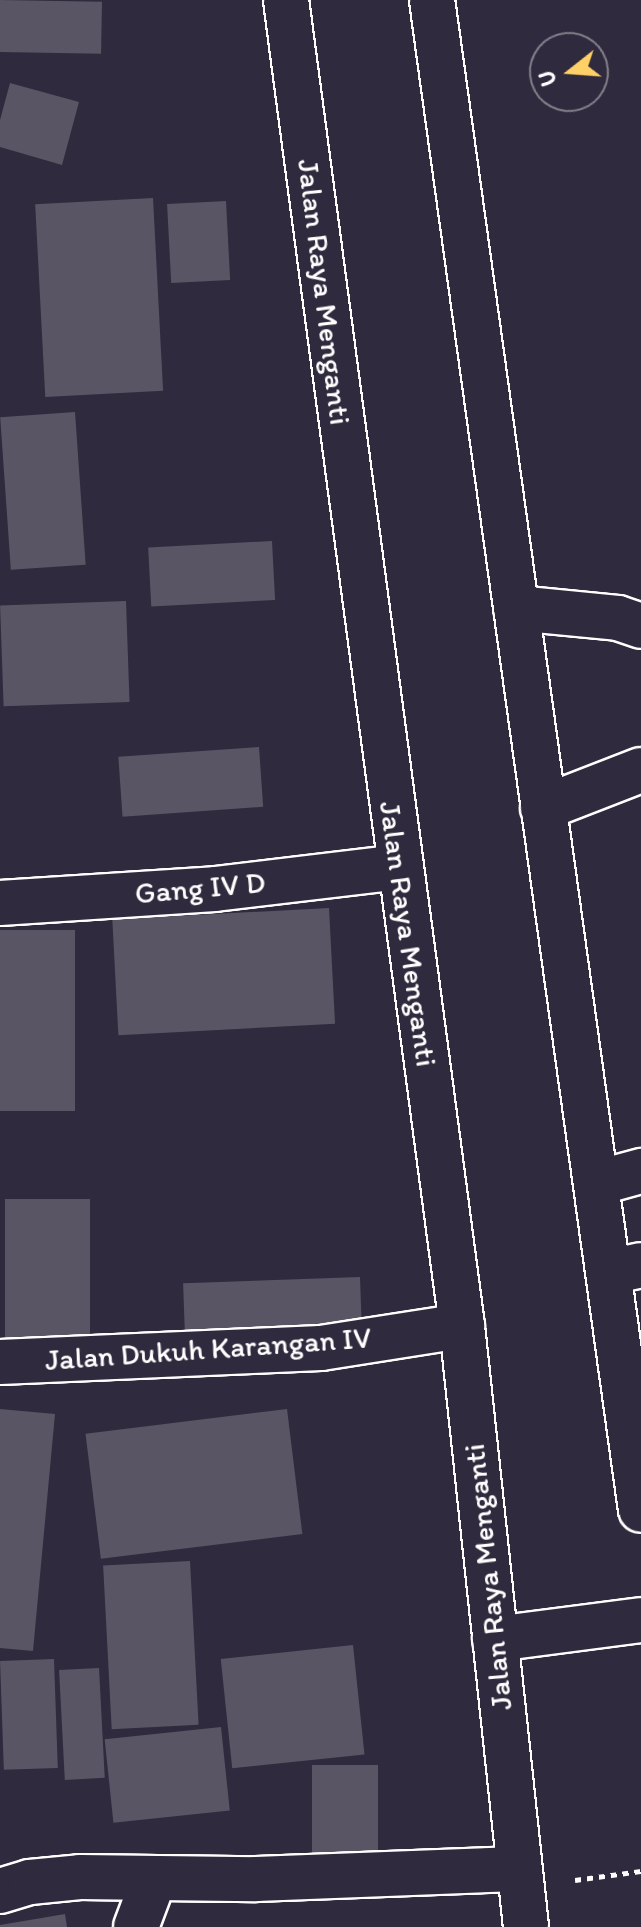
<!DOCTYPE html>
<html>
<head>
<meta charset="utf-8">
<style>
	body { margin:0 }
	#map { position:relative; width:641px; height:1927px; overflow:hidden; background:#2f2a3d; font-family:Itim,sans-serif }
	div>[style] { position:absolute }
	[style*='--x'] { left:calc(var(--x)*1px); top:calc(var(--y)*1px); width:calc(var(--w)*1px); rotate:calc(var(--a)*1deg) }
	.building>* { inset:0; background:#595564; transform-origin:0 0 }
	.path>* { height:5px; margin-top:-2.5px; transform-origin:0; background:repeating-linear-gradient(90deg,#fff 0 6px,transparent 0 12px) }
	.roads { filter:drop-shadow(2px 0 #fff) drop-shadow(-2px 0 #fff) drop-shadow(0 2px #fff) drop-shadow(0 -2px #fff) }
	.minor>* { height:44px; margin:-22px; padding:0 22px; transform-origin:22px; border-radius:22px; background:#2f2a3d }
	.major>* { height:44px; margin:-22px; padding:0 22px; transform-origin:22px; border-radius:22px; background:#2f2a3d }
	span { translate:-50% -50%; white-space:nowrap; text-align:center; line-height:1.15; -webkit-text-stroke:6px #2f2a3d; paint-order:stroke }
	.street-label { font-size:30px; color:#fff }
	.north { position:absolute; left:529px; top:32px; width:80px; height:80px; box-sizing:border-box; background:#2f2a3d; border:2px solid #827f8b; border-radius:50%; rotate:253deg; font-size:22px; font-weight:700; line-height:32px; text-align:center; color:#fff }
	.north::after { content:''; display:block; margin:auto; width:28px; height:36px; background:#ffd166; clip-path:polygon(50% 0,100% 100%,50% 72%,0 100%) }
</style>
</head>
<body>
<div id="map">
	<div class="building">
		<i style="left:0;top:0;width:102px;height:52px;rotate:1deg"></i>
		<i style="clip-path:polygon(10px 83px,79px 102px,62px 165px,0 147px,0 120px)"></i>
		<i style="left:153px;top:198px;width:193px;height:118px;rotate:87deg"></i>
		<i style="left:226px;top:201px;width:79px;height:59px;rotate:87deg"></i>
		<i style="left:75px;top:412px;width:153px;height:75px;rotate:86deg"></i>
		<i style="left:272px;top:541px;width:59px;height:124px;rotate:87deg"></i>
		<i style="left:126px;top:601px;width:101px;height:126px;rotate:88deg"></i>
		<i style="left:259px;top:747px;width:60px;height:141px;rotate:86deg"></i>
		<i style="left:329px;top:908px;width:116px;height:217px;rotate:87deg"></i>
		<i style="left:0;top:930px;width:75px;height:181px"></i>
		<i style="left:5px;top:1199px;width:85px;height:144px"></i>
		<i style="left:360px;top:1277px;width:52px;height:177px;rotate:88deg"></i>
		<i style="clip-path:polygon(0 1409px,55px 1414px,33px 1651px,0 1648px)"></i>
		<i style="left:287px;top:1409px;width:126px;height:203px;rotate:83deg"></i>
		<i style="left:190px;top:1561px;width:164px;height:87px;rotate:87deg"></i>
		<i style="left:353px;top:1645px;width:110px;height:133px;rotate:84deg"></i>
		<i style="left:54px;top:1659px;width:109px;height:54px;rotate:88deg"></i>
		<i style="left:99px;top:1668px;width:110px;height:40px;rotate:87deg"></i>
		<i style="left:221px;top:1727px;width:84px;height:117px;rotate:84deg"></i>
		<i style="left:312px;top:1765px;width:66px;height:100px"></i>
		<i style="clip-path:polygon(65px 1914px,67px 1927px,0 1927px,0 1925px)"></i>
	</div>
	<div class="path">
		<i style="--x:575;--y:1880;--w:67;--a:-7.8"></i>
	</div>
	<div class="roads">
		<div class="minor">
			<i style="--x:516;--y:608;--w:102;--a:5.6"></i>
			<i style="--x:618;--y:618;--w:24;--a:19"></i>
			<i style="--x:543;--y:808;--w:105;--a:-21.2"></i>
			<i style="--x:0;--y:903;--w:215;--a:-3.7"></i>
			<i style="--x:215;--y:889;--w:185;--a:-6.8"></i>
			<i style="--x:597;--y:1183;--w:46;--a:-15.3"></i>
			<i style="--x:609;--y:1272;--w:33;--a:-12"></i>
			<i style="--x:0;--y:1362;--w:321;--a:-2.5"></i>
			<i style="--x:321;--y:1348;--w:143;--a:-8.9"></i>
			<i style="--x:0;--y:1891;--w:31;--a:-17"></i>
			<i style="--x:30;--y:1882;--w:50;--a:-5.7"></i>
			<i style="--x:80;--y:1877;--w:176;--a:0.7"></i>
			<i style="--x:256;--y:1879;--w:263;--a:-2.2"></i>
			<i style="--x:136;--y:1927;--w:51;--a:-69.4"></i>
		</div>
		<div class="major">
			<i style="--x:286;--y:0;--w:1338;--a:82.44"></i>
			<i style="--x:462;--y:1326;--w:604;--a:83.92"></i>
			<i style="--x:432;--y:0;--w:1524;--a:82.12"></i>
			<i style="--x:495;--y:1639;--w:147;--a:-7.4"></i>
		</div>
	</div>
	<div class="street-label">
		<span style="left:324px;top:292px;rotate:83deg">Jalan Raya Menganti</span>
		<span style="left:200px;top:888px;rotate:-5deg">Gang IV D</span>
		<span style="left:408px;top:934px;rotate:82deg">Jalan Raya Menganti</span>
		<span style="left:208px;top:1349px;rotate:-4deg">Jalan Dukuh Karangan IV</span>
		<span style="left:488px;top:1577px;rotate:-96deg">Jalan Raya Menganti</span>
	</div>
	<div class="north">U</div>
</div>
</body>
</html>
